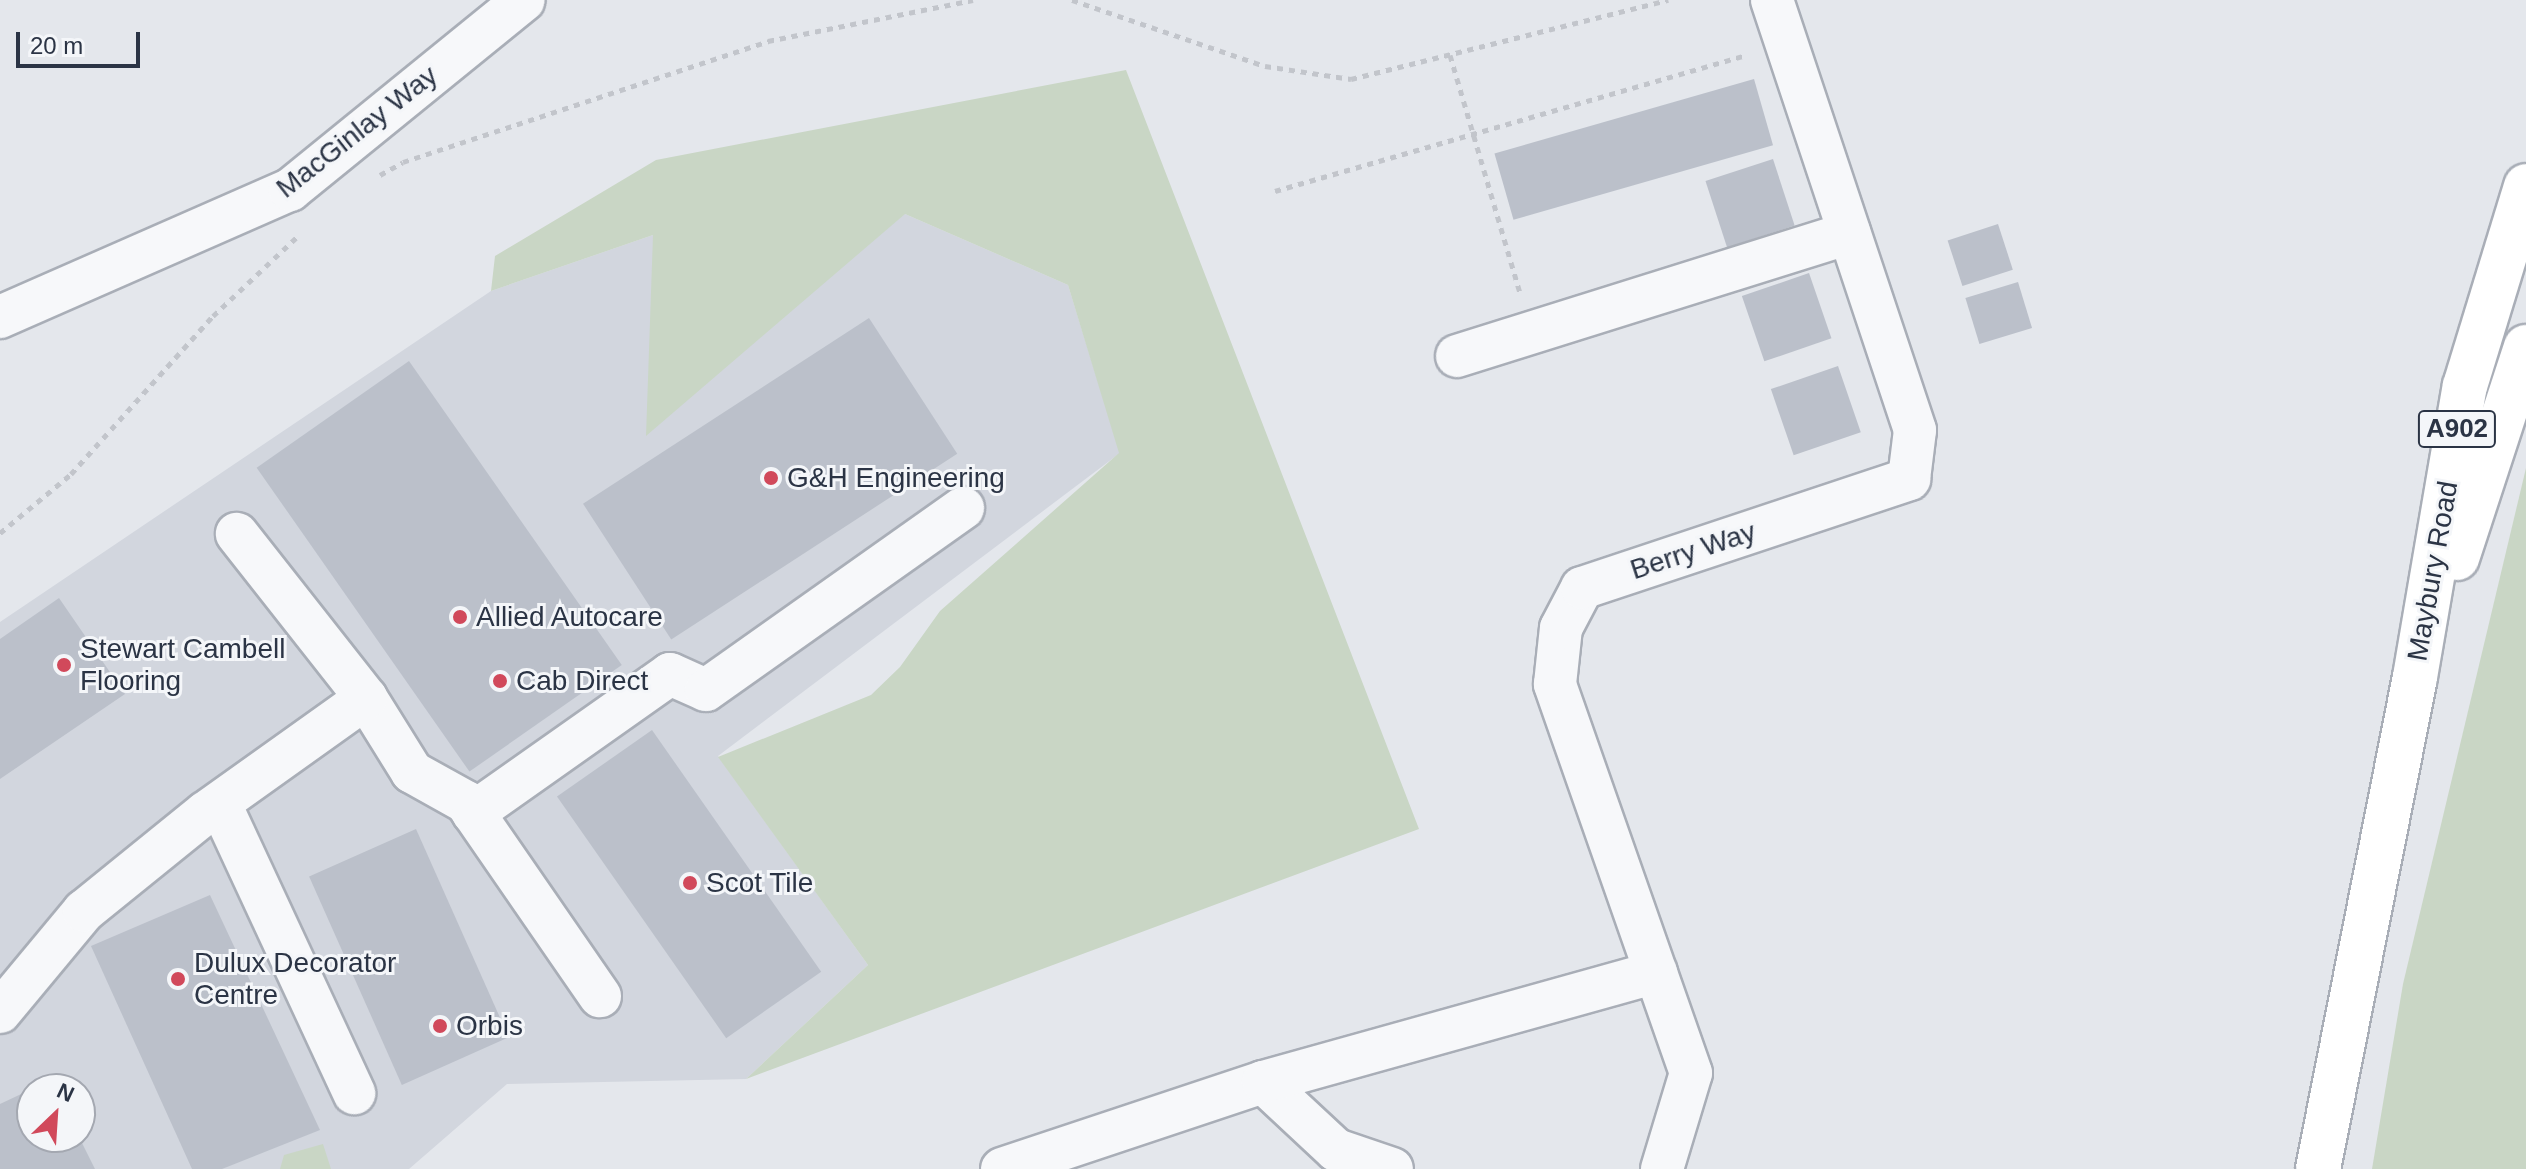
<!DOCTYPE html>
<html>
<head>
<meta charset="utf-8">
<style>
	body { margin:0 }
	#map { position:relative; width:2526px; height:1169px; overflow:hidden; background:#e4e7ec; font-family:Helvetica,sans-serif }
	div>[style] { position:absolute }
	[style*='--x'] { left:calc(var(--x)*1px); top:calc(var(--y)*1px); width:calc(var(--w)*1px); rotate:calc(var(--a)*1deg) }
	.built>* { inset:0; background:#d2d6de }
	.green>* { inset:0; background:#c9d6c5 }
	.building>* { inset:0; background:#bbc0ca; transform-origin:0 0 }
	.path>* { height:5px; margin-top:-2.5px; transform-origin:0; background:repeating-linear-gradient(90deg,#c2c5cb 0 6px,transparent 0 12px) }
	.roads { filter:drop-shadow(2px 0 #a9aeb7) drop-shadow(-2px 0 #a9aeb7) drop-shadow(0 2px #a9aeb7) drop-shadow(0 -2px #a9aeb7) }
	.minor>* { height:42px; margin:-21px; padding:0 21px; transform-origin:21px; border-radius:21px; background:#f7f8fa }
	.major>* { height:44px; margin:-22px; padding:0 22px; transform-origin:22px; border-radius:22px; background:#fff }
	.dots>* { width:22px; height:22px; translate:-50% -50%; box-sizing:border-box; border:4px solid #f4f6f9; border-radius:50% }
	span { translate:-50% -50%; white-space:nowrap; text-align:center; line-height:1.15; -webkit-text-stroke:6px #f4f6f9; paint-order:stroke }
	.shield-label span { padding:2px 6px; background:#f4f6f9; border:2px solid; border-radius:6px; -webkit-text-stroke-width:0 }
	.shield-label { font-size:26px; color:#2b3445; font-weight:700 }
	.street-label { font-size:28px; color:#2b3445 }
	.poi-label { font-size:28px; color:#2b3445 }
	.left { translate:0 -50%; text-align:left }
	.north { position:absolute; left:16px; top:1073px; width:80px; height:80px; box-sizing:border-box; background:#f4f6f9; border:2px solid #a4a8b1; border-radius:50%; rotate:25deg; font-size:22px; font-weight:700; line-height:32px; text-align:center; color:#2b3445 }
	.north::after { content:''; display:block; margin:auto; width:28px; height:36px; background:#d1495b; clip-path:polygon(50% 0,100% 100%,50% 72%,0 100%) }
	.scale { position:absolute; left:16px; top:32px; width:124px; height:36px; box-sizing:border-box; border:4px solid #2b3445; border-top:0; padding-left:10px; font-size:24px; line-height:28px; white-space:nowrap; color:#2b3445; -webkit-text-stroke:6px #f4f6f9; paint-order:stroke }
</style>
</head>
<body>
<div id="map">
	<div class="built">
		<i style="clip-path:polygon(evenodd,905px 214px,1068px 285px,1120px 453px,718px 756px,868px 965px,746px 1079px,507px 1084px,409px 1169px,0 1169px,0 622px,491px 291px,653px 235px,905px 214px,32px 1089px,80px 1089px,80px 1137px,32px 1137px,32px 1089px)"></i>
	</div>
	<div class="green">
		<i style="clip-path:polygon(1126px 70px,1419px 829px,746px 1079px,868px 965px,718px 757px,871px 695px,900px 667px,940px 611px,1119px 453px,1068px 285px,905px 214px,646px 436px,653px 235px,491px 291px,495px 256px,656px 160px)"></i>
		<i style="clip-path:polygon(2526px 468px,2526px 1169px,2372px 1169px,2403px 984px)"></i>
		<i style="clip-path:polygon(323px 1144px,331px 1169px,280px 1169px,284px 1155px)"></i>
	</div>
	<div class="building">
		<i style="left:1754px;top:79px;width:69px;height:270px;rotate:74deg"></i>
		<i style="left:1773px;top:159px;width:70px;height:71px;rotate:72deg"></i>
		<i style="left:1998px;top:224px;width:48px;height:53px;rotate:72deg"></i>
		<i style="left:1809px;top:273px;width:69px;height:71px;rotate:71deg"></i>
		<i style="left:2018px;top:282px;width:48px;height:55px;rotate:73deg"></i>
		<i style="left:869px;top:318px;width:162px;height:341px;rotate:57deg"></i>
		<i style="left:409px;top:361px;width:371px;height:186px;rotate:55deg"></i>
		<i style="left:1838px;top:366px;width:70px;height:71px;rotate:71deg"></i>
		<i style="clip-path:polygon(59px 598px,125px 694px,0 779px,0 639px)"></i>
		<i style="left:652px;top:730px;width:295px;height:116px;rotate:55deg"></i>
		<i style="left:416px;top:829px;width:228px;height:117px;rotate:66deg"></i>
		<i style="clip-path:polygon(210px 895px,320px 1130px,222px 1169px,192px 1169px,91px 946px)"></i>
		<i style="clip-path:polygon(51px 1080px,56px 1089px,32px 1089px,32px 1137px,79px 1137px,95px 1169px,0 1169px,0 1104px)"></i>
	</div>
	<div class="path">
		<i style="--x:1072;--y:0;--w:204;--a:18.9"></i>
		<i style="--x:1265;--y:66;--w:87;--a:8.6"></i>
		<i style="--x:1351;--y:79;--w:327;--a:-14"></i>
		<i style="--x:1450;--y:55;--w:248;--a:73.6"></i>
		<i style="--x:380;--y:175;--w:26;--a:-29"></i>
		<i style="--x:403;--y:162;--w:385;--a:-18.3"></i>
		<i style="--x:768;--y:41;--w:209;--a:-11.3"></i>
		<i style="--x:1275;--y:191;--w:491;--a:-16.1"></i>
		<i style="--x:0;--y:533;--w:92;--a:-39.7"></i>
		<i style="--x:71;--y:474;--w:212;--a:-48.1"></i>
		<i style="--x:213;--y:316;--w:118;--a:-43.3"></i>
	</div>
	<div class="roads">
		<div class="minor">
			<i style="--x:0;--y:317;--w:317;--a:-23.7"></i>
			<i style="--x:290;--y:190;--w:301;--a:-39.1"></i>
			<i style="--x:1457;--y:356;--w:411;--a:-17.4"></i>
			<i style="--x:366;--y:698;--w:87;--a:58.1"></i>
			<i style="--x:412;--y:772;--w:62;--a:29.1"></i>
			<i style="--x:466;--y:802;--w:236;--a:55.4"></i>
			<i style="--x:220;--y:804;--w:319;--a:65.1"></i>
			<i style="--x:473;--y:813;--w:241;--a:-35.2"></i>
			<i style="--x:670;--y:674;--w:39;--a:24"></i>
			<i style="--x:706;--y:690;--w:315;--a:-35.3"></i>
			<i style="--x:0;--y:1012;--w:131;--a:-50.3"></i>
			<i style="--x:84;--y:911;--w:156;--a:-39"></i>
			<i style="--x:205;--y:813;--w:198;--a:-35.5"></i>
			<i style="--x:366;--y:698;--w:209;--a:-128.2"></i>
			<i style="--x:1263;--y:1082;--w:100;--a:43"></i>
			<i style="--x:1336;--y:1150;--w:59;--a:18.7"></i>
			<i style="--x:1002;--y:1169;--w:275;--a:-18.4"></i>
			<i style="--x:1263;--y:1082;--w:408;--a:-15.6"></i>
			<i style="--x:1662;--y:1169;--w:100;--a:-73.2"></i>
			<i style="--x:1691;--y:1073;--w:412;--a:-109.3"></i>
			<i style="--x:1555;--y:684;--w:56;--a:-83.9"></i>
			<i style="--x:1561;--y:628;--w:45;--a:-62.3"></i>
			<i style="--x:1582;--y:588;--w:345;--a:-18.4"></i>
			<i style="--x:1909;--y:479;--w:49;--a:-83"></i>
			<i style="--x:1915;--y:430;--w:453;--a:-108.4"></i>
		</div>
		<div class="major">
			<i style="--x:2457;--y:558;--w:222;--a:-71.9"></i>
			<i style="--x:2318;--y:1169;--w:501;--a:-78.85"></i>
			<i style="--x:2415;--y:677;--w:295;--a:-80.3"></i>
			<i style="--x:2465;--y:386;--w:209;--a:-73"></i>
		</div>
	</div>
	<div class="dots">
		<i style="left:771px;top:478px;background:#d1495b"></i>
		<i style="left:460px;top:617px;background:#d1495b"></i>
		<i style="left:64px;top:665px;background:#d1495b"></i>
		<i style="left:500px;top:681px;background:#d1495b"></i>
		<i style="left:690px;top:883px;background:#d1495b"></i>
		<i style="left:178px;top:979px;background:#d1495b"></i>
		<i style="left:440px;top:1026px;background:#d1495b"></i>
	</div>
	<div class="shield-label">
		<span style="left:2457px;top:429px">A902</span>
	</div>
	<div class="street-label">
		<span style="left:357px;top:132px;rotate:-38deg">MacGinlay Way</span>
		<span style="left:1693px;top:551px;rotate:-18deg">Berry Way</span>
		<span style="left:2433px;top:571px;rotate:-80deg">Maybury Road</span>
	</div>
	<div class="poi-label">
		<span class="left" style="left:787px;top:478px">G&amp;H Engineering</span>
		<span class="left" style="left:476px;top:617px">Allied Autocare</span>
		<span class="left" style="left:80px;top:665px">Stewart Cambell<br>Flooring</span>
		<span class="left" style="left:516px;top:681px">Cab Direct</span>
		<span class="left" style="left:706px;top:883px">Scot Tile</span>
		<span class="left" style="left:194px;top:979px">Dulux Decorator<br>Centre</span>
		<span class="left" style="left:456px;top:1026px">Orbis</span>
	</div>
	<div class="north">N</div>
	<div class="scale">20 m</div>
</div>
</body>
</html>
